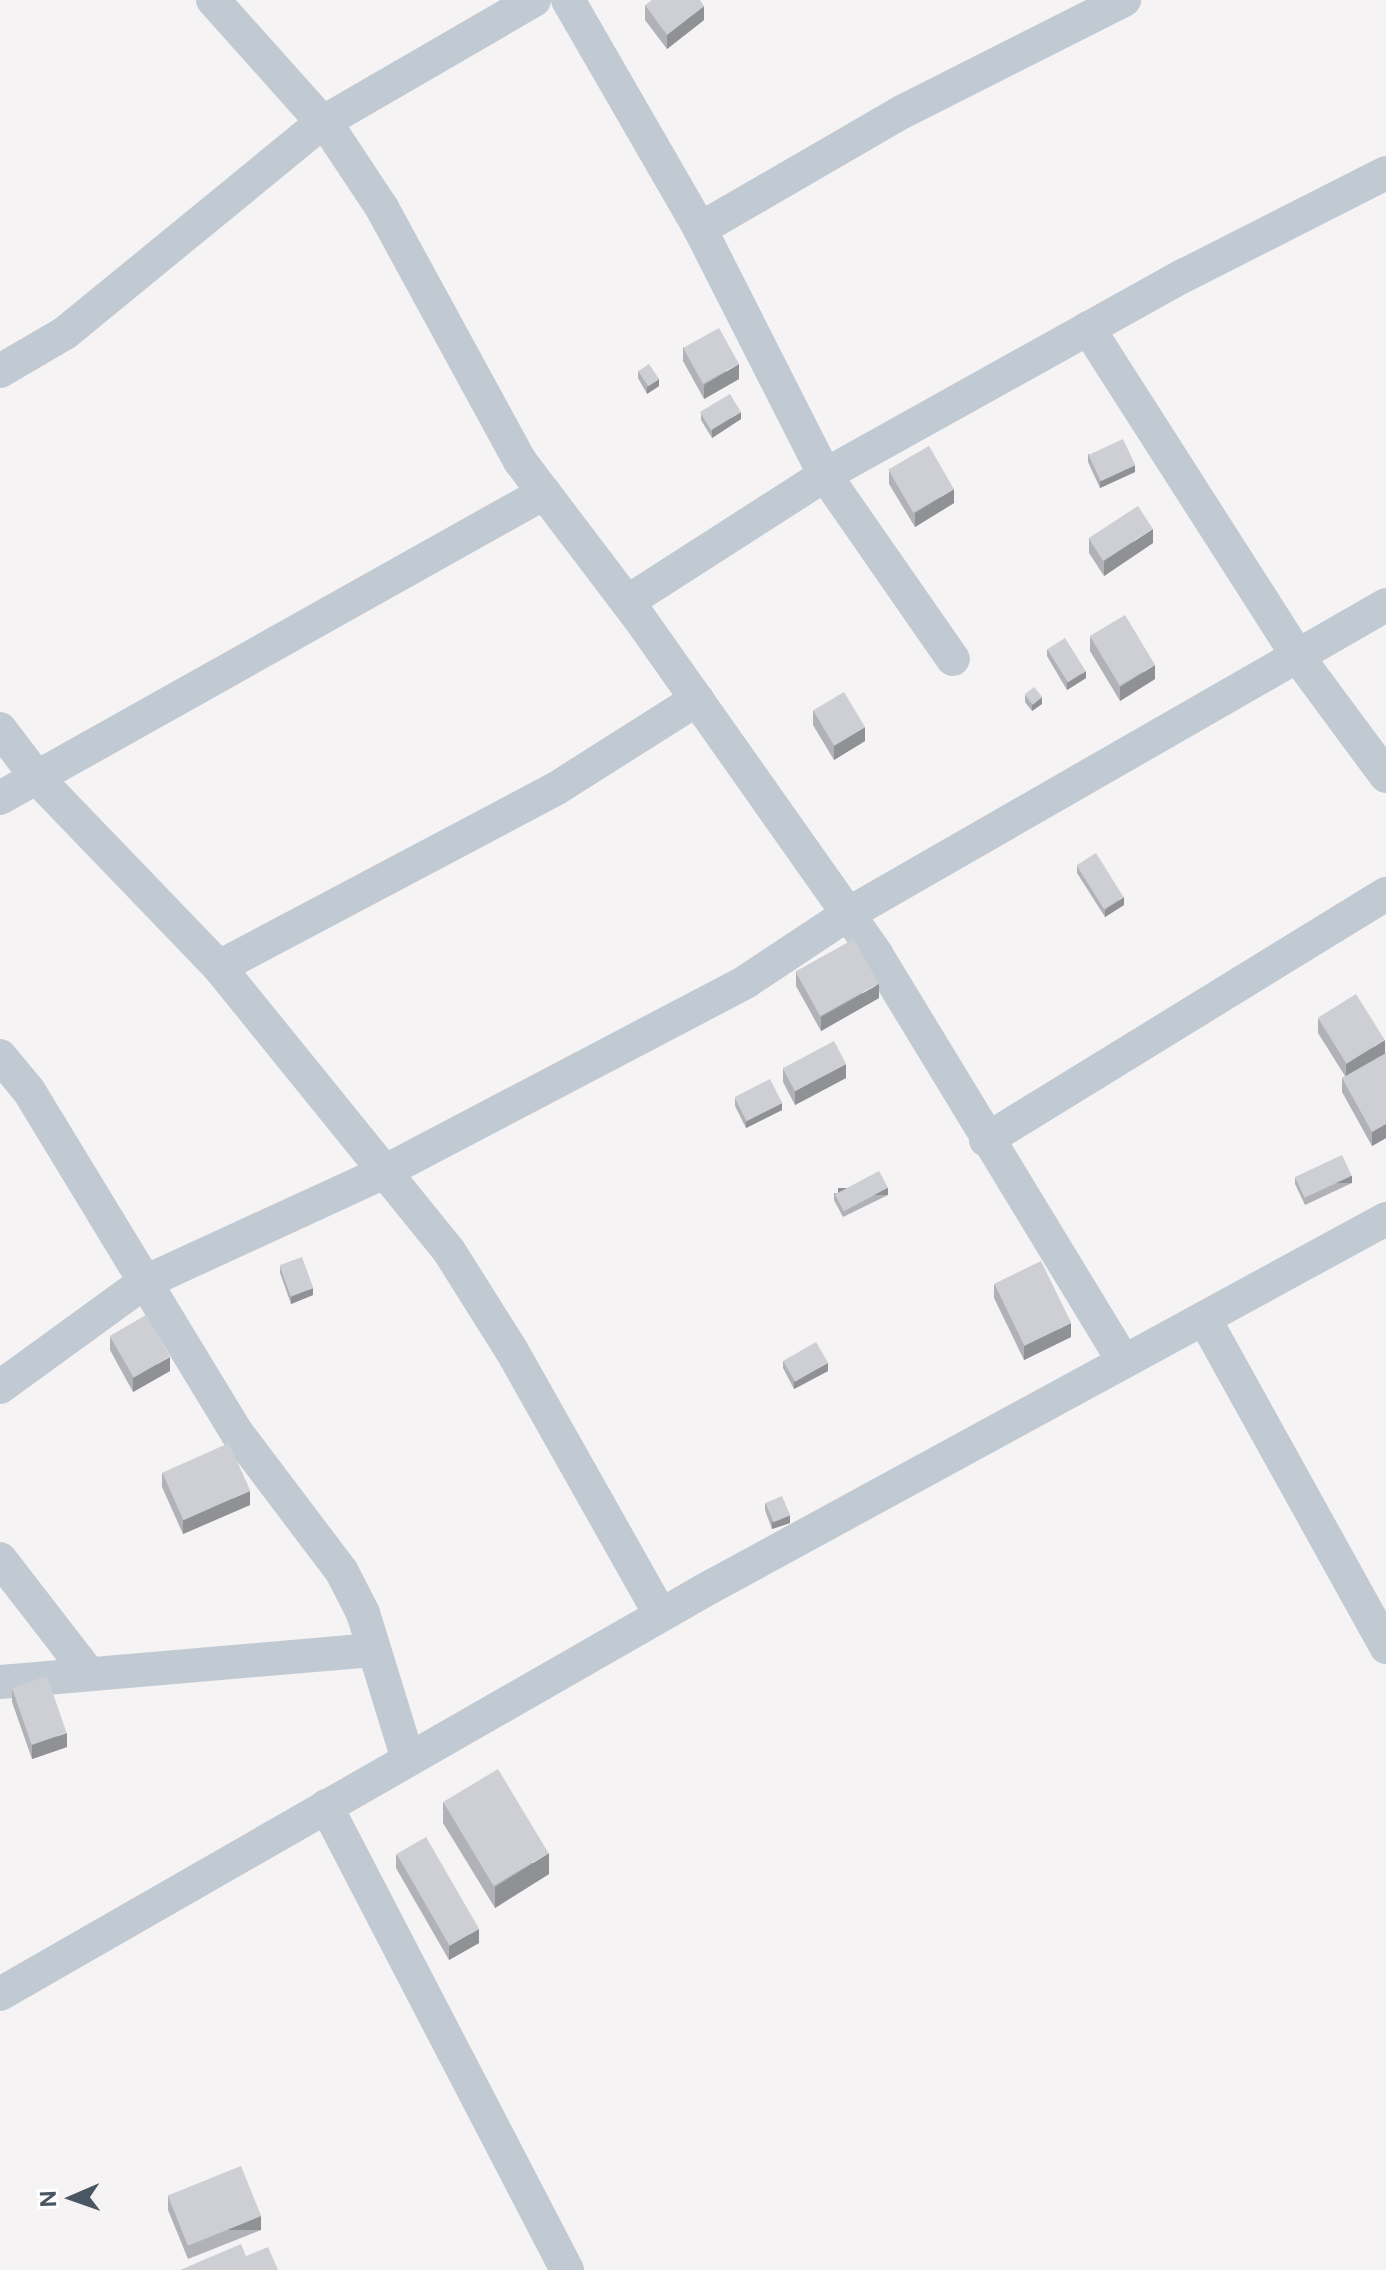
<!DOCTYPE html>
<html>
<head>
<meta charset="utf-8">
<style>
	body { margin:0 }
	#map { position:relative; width:1386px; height:2270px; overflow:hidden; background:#f5f3f3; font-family:"Public Sans",sans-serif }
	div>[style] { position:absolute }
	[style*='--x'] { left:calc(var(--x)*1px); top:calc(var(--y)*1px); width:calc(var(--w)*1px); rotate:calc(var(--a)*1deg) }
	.minor>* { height:34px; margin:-17px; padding:0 17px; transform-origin:17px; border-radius:17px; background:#c1cad2 }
	.wall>* { inset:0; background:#b0b2b7 }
	.shaded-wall>* { inset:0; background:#909195; transform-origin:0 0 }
	.building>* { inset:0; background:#cdcfd5; transform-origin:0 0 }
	span { translate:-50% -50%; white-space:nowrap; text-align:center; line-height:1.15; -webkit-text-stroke:6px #fff; paint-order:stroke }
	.north { position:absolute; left:32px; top:2158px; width:80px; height:80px; -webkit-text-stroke:6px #fff; paint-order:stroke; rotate:268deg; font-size:22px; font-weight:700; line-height:32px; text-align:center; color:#4a5661 }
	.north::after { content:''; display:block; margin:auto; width:28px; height:36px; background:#4a5661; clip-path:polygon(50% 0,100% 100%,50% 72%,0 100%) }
</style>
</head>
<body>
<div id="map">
	<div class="minor">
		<i style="--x:213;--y:0;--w:180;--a:48.2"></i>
		<i style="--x:333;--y:134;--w:89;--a:56.5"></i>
		<i style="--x:382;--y:208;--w:288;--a:61.4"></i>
		<i style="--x:520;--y:461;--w:198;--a:52.8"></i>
		<i style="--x:640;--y:619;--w:410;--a:54.8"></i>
		<i style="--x:876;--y:954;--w:477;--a:58.7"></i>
		<i style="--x:568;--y:0;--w:264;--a:60"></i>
		<i style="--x:700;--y:229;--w:276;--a:63.1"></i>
		<i style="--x:825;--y:475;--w:224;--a:55.2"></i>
		<i style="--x:700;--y:229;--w:233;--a:-30.1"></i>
		<i style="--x:902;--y:112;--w:249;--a:-26.8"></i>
		<i style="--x:1088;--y:328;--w:390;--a:57.4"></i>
		<i style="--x:1298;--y:657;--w:148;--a:53.5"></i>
		<i style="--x:0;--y:371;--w:75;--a:-30.3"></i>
		<i style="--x:65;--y:333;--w:332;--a:-39.3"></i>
		<i style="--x:322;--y:123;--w:245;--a:-30.1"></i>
		<i style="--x:627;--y:602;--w:235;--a:-32.7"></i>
		<i style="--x:825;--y:475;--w:412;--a:-29.1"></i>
		<i style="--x:1185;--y:275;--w:225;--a:-26.9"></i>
		<i style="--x:0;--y:729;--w:63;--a:52.8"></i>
		<i style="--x:38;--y:779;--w:261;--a:46.1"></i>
		<i style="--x:219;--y:967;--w:365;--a:51"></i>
		<i style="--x:449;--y:1251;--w:118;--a:57.8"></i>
		<i style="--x:512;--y:1351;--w:303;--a:60.6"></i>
		<i style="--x:0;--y:798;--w:624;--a:-29.28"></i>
		<i style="--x:219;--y:967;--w:382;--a:-27.9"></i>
		<i style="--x:557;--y:788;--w:166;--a:-32.4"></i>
		<i style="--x:0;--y:1056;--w:45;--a:50.4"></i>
		<i style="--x:29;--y:1091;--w:400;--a:58.7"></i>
		<i style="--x:237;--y:1433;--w:174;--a:52.9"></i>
		<i style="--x:342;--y:1572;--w:46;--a:62.9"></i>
		<i style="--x:363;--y:1613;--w:153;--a:72.9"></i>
		<i style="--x:986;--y:1140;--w:470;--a:-31.6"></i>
		<i style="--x:1205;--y:1320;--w:374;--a:61"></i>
		<i style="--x:0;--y:1387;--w:177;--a:-36"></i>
		<i style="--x:143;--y:1283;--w:263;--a:-24.7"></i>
		<i style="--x:382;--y:1173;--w:412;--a:-27.7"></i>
		<i style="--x:747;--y:981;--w:121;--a:-33.6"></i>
		<i style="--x:848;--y:914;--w:620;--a:-29.87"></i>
		<i style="--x:0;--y:1559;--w:145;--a:52.3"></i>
		<i style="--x:0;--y:1682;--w:374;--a:-4.9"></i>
		<i style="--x:326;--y:1806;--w:523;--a:62.55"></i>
		<i style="--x:0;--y:1994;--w:810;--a:-29.82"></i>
		<i style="--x:703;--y:1591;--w:778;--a:-28.58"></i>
	</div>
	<div class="wall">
		<i style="clip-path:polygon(645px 5px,704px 20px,667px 49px,645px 20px)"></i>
		<i style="clip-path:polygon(683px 347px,739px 379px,704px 399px,683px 361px)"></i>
		<i style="clip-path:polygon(638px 371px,659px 386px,647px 394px,638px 378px)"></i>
		<i style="clip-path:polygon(701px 413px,741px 419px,712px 438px,701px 420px)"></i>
		<i style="clip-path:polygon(1088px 454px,1135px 472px,1100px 488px,1088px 462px)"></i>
		<i style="clip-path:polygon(889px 470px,954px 503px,915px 527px,889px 484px)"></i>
		<i style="clip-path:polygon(1089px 539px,1153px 543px,1104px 576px,1089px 553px)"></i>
		<i style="clip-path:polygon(1090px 637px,1155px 679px,1120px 701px,1090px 651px)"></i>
		<i style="clip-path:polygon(1047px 649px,1086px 678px,1067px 690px,1047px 656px)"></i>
		<i style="clip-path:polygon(1025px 695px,1042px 704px,1032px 711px,1025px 702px)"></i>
		<i style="clip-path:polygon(813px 710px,865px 741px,834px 760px,813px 725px)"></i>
		<i style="clip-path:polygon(1077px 866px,1124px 905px,1105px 917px,1077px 873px)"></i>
		<i style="clip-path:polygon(796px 972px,879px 998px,821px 1031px,796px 986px)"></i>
		<i style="clip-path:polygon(1318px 1019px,1385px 1054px,1386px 1053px,1386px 1138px,1372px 1146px,1342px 1092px,1342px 1078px,1345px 1076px,1318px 1033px)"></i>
		<i style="clip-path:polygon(783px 1068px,846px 1078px,795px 1105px,783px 1082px)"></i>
		<i style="clip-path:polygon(735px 1098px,782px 1110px,746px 1128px,735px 1106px)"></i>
		<i style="clip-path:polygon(1295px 1177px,1352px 1183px,1305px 1205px,1295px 1184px)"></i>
		<i style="clip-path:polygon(834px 1193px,888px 1195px,843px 1217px,834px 1200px)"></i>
		<i style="clip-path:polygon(280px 1266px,313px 1295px,291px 1304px,280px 1273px)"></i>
		<i style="clip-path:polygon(994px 1284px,1071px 1337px,1024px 1360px,994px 1298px)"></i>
		<i style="clip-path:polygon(110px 1336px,170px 1371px,133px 1392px,110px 1350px)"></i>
		<i style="clip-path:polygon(783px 1361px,828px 1371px,794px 1389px,783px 1368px)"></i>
		<i style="clip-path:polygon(162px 1473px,250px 1505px,183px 1534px,162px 1487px)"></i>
		<i style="clip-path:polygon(765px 1503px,790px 1523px,772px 1529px,765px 1510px)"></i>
		<i style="clip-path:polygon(12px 1688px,67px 1747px,32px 1759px,12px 1702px)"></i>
		<i style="clip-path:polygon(443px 1802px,549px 1874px,495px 1908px,443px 1823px)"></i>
		<i style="clip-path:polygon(396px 1854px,479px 1943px,449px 1960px,396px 1868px)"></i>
		<i style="clip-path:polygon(168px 2196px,261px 2230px,188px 2259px,168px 2210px)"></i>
	</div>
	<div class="shaded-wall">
		<i style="clip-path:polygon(704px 6px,704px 20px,667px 49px,667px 35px)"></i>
		<i style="clip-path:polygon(739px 364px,739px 379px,704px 399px,704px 385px)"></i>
		<i style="clip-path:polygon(659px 379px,659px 386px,647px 394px,647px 387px)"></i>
		<i style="clip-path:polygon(741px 412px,741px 419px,712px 438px,712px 430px)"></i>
		<i style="clip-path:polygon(1135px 465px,1135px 472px,1100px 488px,1100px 481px)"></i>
		<i style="clip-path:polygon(954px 489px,954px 503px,915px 527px,915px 513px)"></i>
		<i style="clip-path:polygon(1153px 529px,1153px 543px,1104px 576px,1104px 561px)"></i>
		<i style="clip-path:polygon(1155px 665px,1155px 679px,1120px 701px,1120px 687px)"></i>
		<i style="clip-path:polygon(1086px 671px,1086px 678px,1067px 690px,1067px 683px)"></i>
		<i style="clip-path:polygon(1042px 697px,1042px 704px,1032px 711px,1032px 704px)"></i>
		<i style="clip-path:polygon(865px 727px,865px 741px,834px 760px,834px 745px)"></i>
		<i style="clip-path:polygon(1124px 897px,1124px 905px,1105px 917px,1105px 910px)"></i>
		<i style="clip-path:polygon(879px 984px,879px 998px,821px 1031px,821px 1017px)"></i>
		<i style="clip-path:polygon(1385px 1040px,1385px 1054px,1346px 1078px,1346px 1064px)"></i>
		<i style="clip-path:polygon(846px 1064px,846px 1078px,795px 1105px,795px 1091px)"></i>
		<i style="clip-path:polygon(782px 1103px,782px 1110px,746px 1128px,746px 1121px)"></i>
		<i style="clip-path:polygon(1386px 1124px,1386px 1138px,1372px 1146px,1372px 1132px)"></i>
		<i style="left:1352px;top:1176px;width:7px;height:52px;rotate:90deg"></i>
		<i style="left:888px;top:1188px;width:7px;height:50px;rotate:90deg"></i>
		<i style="clip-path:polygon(313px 1288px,313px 1295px,291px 1304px,291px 1297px)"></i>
		<i style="clip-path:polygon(1071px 1323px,1071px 1337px,1024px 1360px,1024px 1346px)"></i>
		<i style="clip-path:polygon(170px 1357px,170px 1371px,133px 1392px,133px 1378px)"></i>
		<i style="clip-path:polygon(828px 1363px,828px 1371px,794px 1389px,794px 1381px)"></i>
		<i style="clip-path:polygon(250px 1491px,250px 1505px,183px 1534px,183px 1520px)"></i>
		<i style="clip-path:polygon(790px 1515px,790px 1523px,772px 1529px,772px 1522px)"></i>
		<i style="clip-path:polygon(67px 1733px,67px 1747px,32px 1759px,32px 1745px)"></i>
		<i style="clip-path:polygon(549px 1853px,549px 1874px,495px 1908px,495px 1887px)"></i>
		<i style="clip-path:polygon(479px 1929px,479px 1943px,449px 1960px,449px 1946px)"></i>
		<i style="left:261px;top:2216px;width:14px;height:79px;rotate:90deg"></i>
	</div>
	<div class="building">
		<i style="clip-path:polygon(652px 0,700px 0,704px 6px,667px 35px,645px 5px)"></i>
		<i style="left:719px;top:328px;width:41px;height:41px;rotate:61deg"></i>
		<i style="left:649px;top:364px;width:18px;height:13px;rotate:56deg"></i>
		<i style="left:730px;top:394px;width:21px;height:35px;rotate:59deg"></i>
		<i style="left:1123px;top:439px;width:29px;height:38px;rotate:65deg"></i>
		<i style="left:929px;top:446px;width:50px;height:47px;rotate:60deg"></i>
		<i style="left:1138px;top:506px;width:27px;height:59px;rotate:57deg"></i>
		<i style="left:1125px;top:615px;width:58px;height:41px;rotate:59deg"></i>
		<i style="left:1065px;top:638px;width:39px;height:21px;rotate:58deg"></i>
		<i style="left:1034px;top:687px;width:13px;height:12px;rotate:51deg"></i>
		<i style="left:844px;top:692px;width:41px;height:36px;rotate:59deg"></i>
		<i style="left:1096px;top:853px;width:52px;height:23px;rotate:58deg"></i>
		<i style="left:854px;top:939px;width:51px;height:67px;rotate:61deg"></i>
		<i style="left:1356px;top:994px;width:54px;height:45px;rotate:58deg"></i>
		<i style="left:834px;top:1041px;width:26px;height:58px;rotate:62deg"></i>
		<i style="clip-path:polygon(1386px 1053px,1386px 1124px,1372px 1132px,1342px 1078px)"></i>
		<i style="left:770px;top:1079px;width:27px;height:40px;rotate:63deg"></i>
		<i style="left:1342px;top:1155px;width:23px;height:52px;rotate:65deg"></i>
		<i style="left:879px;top:1171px;width:19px;height:50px;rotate:62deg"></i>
		<i style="left:302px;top:1257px;width:33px;height:24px;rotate:70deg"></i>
		<i style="left:1041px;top:1261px;width:69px;height:52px;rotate:64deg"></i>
		<i style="left:146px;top:1315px;width:48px;height:42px;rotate:60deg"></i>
		<i style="left:816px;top:1342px;width:24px;height:38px;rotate:60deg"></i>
		<i style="left:229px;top:1443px;width:52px;height:73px;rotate:66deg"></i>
		<i style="left:782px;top:1496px;width:21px;height:18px;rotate:67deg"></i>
		<i style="left:47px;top:1676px;width:60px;height:37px;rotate:71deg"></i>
		<i style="left:498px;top:1769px;width:98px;height:64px;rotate:59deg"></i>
		<i style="left:426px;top:1837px;width:106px;height:34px;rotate:60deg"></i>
		<i style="left:241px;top:2166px;width:54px;height:79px;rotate:68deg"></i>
		<i style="clip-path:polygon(241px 2244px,246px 2256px,268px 2247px,278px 2270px,180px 2270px)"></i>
	</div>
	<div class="north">N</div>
</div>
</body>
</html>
